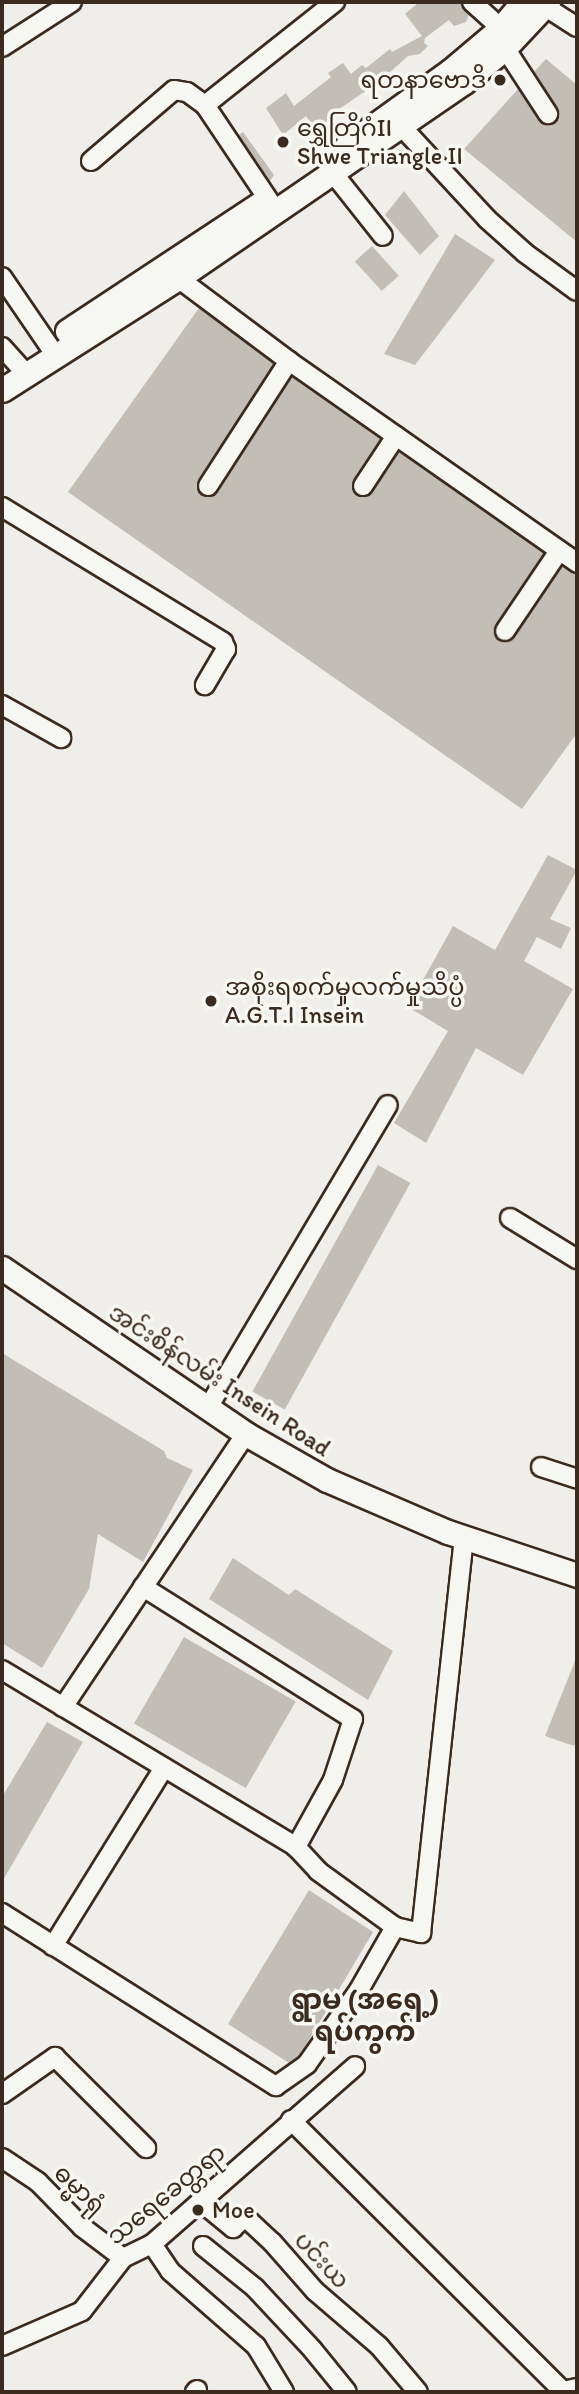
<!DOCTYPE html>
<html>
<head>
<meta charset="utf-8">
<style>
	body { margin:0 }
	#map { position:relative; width:579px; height:2394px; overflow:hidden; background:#efeeea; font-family:Itim,"Noto Sans Myanmar",sans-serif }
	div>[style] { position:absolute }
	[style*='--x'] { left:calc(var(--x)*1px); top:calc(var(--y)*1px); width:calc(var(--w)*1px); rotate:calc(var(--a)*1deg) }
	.building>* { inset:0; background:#c2bdb7; transform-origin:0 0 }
	.roads { filter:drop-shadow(2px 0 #3b2a1e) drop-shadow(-2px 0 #3b2a1e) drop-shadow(0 2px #3b2a1e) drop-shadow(0 -2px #3b2a1e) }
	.minor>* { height:18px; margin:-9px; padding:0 9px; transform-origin:9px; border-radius:9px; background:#f6f6f2 }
	.major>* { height:23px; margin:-11.5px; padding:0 11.5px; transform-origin:11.5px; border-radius:11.5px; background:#f6f6f2 }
	.dots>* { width:19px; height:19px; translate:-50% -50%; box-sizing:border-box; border:4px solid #f6f6f2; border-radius:50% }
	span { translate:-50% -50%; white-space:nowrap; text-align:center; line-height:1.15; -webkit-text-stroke:7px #f6f6f2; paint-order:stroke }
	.poi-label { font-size:24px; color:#3b2a1e }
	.right { translate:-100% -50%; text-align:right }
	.left { translate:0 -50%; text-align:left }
	.street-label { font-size:24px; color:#3b2a1e }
	.quarter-label { font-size:28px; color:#3b2a1e; font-weight:700 }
	.frame { position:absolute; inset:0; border:4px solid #3b2a1e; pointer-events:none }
</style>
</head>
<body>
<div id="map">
	<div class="building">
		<i style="clip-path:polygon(419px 2px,461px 2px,469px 15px,466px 22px,454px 26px,449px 20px,425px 38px,424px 43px,428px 46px,420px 54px,408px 56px,379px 82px,336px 111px,339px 115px,317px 132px,306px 116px,283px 135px,266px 108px,286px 93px,294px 106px,331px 77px,328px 73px,343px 63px,351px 74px,362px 65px,366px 68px,390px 49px,392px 52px,422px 36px,405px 14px)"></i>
		<i style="clip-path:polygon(546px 59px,577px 85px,577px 242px,464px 149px,518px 89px,539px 121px,548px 125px,555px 123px,558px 119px,558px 108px,534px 72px)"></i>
		<i style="clip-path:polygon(243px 132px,274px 175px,270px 181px,239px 135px)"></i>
		<i style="clip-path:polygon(404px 191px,439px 236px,420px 255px,385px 215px)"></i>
		<i style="clip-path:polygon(455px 234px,495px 260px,415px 365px,384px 354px)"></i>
		<i style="left:372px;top:246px;width:40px;height:23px;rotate:48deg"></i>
		<i style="clip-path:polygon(199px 308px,274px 364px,198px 480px,197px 486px,201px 495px,208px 497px,218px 492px,292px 377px,380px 439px,353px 480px,352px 486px,356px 495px,363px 497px,372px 493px,399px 452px,544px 553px,496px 625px,494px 631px,498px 640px,505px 642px,514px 637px,562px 567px,577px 574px,577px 733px,522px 809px,68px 492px)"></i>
		<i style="clip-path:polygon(548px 855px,577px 870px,550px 919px,571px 928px,561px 949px,537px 937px,524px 961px,573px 989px,523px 1075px,476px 1048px,426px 1143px,394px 1123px,448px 1031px,408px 1007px,453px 926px,495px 950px)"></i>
		<i style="left:378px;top:1165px;width:37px;height:259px;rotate:29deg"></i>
		<i style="clip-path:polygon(2px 1353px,164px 1451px,167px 1458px,193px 1470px,143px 1562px,98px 1534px,89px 1589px,42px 1668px,2px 1643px)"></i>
		<i style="clip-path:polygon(233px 1558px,289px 1595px,295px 1589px,393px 1651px,368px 1700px,209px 1599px)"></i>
		<i style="left:184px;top:1637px;width:129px;height:100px;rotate:30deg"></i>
		<i style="clip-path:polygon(577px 1656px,577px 1739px,574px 1746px,545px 1736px)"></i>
		<i style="clip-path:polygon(47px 1722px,83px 1742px,2px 1882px,2px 1797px)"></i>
		<i style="clip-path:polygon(309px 1890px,373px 1932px,300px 2055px,289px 2063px,228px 2024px)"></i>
	</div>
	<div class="roads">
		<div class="minor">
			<i style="--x:472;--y:2;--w:39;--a:42"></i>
			<i style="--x:501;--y:28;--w:20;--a:79"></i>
			<i style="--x:505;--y:48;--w:79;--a:56.9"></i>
			<i style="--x:538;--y:2;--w:46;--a:32.7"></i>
			<i style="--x:2;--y:47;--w:83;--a:-32.7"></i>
			<i style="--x:401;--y:126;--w:127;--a:47.2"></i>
			<i style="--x:487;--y:219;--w:51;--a:41.8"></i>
			<i style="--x:525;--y:253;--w:64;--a:36.2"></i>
			<i style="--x:91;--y:161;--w:109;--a:-40.5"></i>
			<i style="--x:174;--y:90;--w:13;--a:9"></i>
			<i style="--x:187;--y:92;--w:22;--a:36"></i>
			<i style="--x:333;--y:173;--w:80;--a:51.6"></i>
			<i style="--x:276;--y:211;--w:128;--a:-123.8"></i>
			<i style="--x:205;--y:105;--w:166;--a:-38.4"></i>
			<i style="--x:171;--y:269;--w:11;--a:52"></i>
			<i style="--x:178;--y:278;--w:139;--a:36.8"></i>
			<i style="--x:289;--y:361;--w:352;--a:35"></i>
			<i style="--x:2;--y:277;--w:96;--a:55.6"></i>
			<i style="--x:2;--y:347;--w:36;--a:48"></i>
			<i style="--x:208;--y:486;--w:149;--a:-57.1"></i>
			<i style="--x:363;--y:486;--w:60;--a:-56.6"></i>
			<i style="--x:2;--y:507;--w:259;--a:31.4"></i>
			<i style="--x:223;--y:642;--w:8;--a:67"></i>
			<i style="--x:226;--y:649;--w:42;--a:120.3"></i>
			<i style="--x:505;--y:631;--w:97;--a:-56"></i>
			<i style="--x:2;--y:705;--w:68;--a:29.2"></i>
			<i style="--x:510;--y:1218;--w:79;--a:31.5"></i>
			<i style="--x:209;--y:1406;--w:350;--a:-59.3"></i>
			<i style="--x:541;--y:1467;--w:38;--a:18"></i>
			<i style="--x:143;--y:1587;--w:248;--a:32.2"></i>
			<i style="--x:353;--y:1719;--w:64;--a:108.2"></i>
			<i style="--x:333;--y:1780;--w:77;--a:118.9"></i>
			<i style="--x:296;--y:1847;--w:33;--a:47"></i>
			<i style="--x:318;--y:1871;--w:95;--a:36"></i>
			<i style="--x:395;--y:1927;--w:27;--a:13"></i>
			<i style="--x:421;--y:1933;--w:398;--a:-83.8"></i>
			<i style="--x:2;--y:1670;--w:343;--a:31"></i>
			<i style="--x:63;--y:1707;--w:329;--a:-56.2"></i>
			<i style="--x:2;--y:1913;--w:324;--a:32.3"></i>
			<i style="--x:276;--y:2086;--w:38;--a:-35"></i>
			<i style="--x:307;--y:2064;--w:90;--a:-54.9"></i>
			<i style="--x:359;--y:1990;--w:73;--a:-60.3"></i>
			<i style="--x:53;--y:1946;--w:210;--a:-58.1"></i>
			<i style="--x:2;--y:2094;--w:65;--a:-34.9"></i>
			<i style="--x:55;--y:2057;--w:129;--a:45"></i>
			<i style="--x:291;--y:2120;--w:384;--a:44.9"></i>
			<i style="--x:563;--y:2391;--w:14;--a:-12"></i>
			<i style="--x:2;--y:2158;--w:43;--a:33.7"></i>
			<i style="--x:38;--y:2182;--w:63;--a:45.6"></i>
			<i style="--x:82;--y:2227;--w:51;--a:37.1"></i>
			<i style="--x:200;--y:2201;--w:43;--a:39.3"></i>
			<i style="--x:233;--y:2228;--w:16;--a:-43"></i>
			<i style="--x:245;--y:2217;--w:37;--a:43"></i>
			<i style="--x:272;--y:2242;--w:65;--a:48.7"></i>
			<i style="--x:315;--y:2291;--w:84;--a:40.7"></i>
			<i style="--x:379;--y:2346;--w:60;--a:49.7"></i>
			<i style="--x:152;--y:2244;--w:32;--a:56"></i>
			<i style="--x:170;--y:2271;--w:114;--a:41.1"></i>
			<i style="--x:256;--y:2346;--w:54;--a:58.7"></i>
			<i style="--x:203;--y:2246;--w:67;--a:38.9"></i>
			<i style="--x:255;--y:2288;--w:83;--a:46.9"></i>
			<i style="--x:312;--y:2349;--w:55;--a:50.9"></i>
			<i style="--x:2;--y:2346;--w:87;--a:-23.6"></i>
			<i style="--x:82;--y:2311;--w:67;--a:-52.3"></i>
			<i style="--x:123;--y:2258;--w:32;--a:-26"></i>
			<i style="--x:152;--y:2244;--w:270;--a:-41.2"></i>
			<i style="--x:195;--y:2392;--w:3;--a:-45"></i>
		</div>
		<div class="major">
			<i style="--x:347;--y:145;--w:127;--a:-35.7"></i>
			<i style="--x:450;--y:71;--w:67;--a:-40.1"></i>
			<i style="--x:501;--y:28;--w:34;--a:-50"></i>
			<i style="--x:67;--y:331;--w:235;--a:-33.4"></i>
			<i style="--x:2;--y:390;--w:209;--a:-32.5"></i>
			<i style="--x:178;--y:278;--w:345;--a:-34.4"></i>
			<i style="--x:463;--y:83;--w:55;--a:-39.8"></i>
			<i style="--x:505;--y:48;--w:63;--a:-46.9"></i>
			<i style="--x:2;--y:1268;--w:295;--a:34.2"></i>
			<i style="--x:246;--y:1434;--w:93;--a:29.6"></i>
			<i style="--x:327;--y:1480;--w:132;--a:23.3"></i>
			<i style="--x:448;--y:1532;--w:136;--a:18.4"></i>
		</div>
	</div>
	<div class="dots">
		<i style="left:500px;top:80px;background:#3b2a1e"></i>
		<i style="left:283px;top:142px;background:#3b2a1e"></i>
		<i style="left:211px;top:1001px;background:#3b2a1e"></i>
		<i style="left:198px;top:2210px;background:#3b2a1e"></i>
	</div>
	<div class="poi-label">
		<span class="right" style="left:486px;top:80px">ရတနာဗောဒိ</span>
		<span class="left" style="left:297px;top:142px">ရွှေတြိဂံII<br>Shwe Triangle II</span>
		<span class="left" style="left:225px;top:1001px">အစိုးရစက်မှုလက်မှုသိပ္ပံ<br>A.G.T.I Insein</span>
		<span class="left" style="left:212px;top:2210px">Moe</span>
	</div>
	<div class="street-label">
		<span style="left:220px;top:1380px;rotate:33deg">အင်းစိန်လမ်း Insein Road</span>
		<span style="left:80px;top:2189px;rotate:43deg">ဓမ္မာရုံ</span>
		<span style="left:166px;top:2194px;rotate:-39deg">သရေခေတ္တရာ</span>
		<span style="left:322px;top:2260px;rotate:47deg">ပင်းယ</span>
	</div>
	<div class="quarter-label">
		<span style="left:365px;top:2015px">ရွာမ (အရှေ့)<br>ရပ်ကွက်</span>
	</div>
	<div class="frame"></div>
</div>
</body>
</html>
